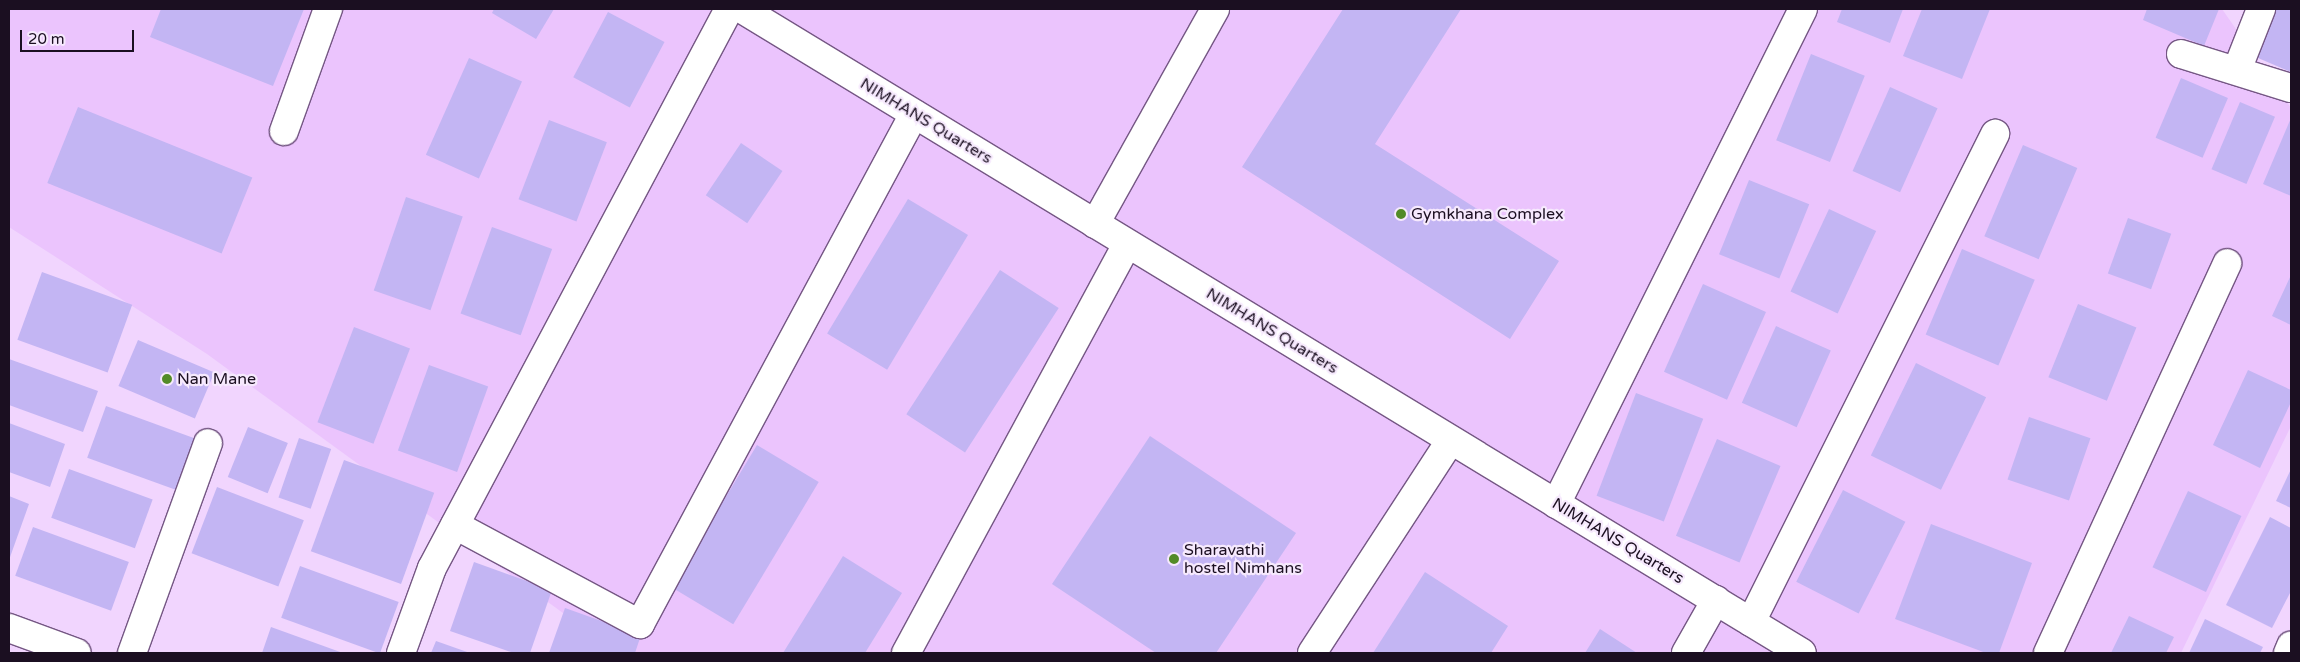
<!DOCTYPE html>
<html>
<head>
<meta charset="utf-8">
<style>
	body { margin:0 }
	#map { position:relative; width:2300px; height:662px; overflow:hidden; background:#f1d5fe; font-family:"Varela Round",sans-serif }
	div>[style] { position:absolute }
	[style*='--x'] { left:calc(var(--x)*1px); top:calc(var(--y)*1px); width:calc(var(--w)*1px); rotate:calc(var(--a)*1deg) }
	.built>* { inset:0; background:#ebc4fd }
	.building>* { inset:0; background:#c3b5f3; transform-origin:0 0 }
	.roads { filter:drop-shadow(1px 0 #755784) drop-shadow(-1px 0 #755784) drop-shadow(0 1px #755784) drop-shadow(0 -1px #755784) }
	.minor>* { height:28px; margin:-14px; padding:0 14px; transform-origin:14px; border-radius:14px; background:#fff }
	.dots>* { width:14px; height:14px; translate:-50% -50%; box-sizing:border-box; border:2px solid #f6e9fd; border-radius:50% }
	span { translate:-50% -50%; white-space:nowrap; text-align:center; line-height:1.15; -webkit-text-stroke:4.5px #f6e9fd; paint-order:stroke }
	.street-label { font-size:16px; color:#1b0f21 }
	.poi-label { font-size:16px; color:#1b0f21 }
	.left { translate:0 -50%; text-align:left }
	.frame { position:absolute; inset:0; border:10px solid #1b0f21; pointer-events:none }
	.scale { position:absolute; left:20px; top:30px; width:114px; height:22px; box-sizing:border-box; border:2px solid #1b0f21; border-top:0; padding-left:6px; font-size:15px; line-height:18px; white-space:nowrap; color:#1b0f21; -webkit-text-stroke:4px #f6e9fd; paint-order:stroke }
</style>
</head>
<body>
<div id="map">
	<div class="built">
		<i style="clip-path:polygon(9px 9px,2222px 9px,2291px 108px,2291px 426px,2181px 653px,618px 653px,207px 354px,9px 227px)"></i>
	</div>
	<div class="building">
		<i style="clip-path:polygon(161px 9px,304px 9px,273px 86px,150px 37px)"></i>
		<i style="clip-path:polygon(494px 9px,554px 9px,536px 39px,492px 13px)"></i>
		<i style="clip-path:polygon(1343px 9px,1461px 9px,1375px 144px,1559px 261px,1510px 339px,1242px 167px)"></i>
		<i style="clip-path:polygon(1842px 9px,1903px 9px,1890px 43px,1837px 22px)"></i>
		<i style="clip-path:polygon(1922px 9px,1990px 9px,1962px 79px,1903px 56px)"></i>
		<i style="clip-path:polygon(2147px 9px,2219px 9px,2204px 46px,2143px 20px)"></i>
		<i style="clip-path:polygon(2271px 9px,2291px 9px,2291px 72px,2251px 55px)"></i>
		<i style="left:608px;top:12px;width:64px;height:74px;rotate:28deg"></i>
		<i style="left:1811px;top:54px;width:58px;height:93px;rotate:22deg"></i>
		<i style="left:469px;top:58px;width:58px;height:106px;rotate:24deg"></i>
		<i style="left:2181px;top:78px;width:51px;height:65px;rotate:23deg"></i>
		<i style="left:1890px;top:87px;width:52px;height:92px;rotate:24deg"></i>
		<i style="left:2240px;top:102px;width:38px;height:73px;rotate:23deg"></i>
		<i style="left:78px;top:107px;width:188px;height:82px;rotate:22deg"></i>
		<i style="clip-path:polygon(2291px 118px,2291px 196px,2263px 184px)"></i>
		<i style="left:549px;top:120px;width:62px;height:85px;rotate:21deg"></i>
		<i style="left:741px;top:143px;width:50px;height:63px;rotate:34deg"></i>
		<i style="left:2023px;top:145px;width:59px;height:99px;rotate:23deg"></i>
		<i style="left:1749px;top:180px;width:65px;height:80px;rotate:22deg"></i>
		<i style="left:406px;top:197px;width:60px;height:99px;rotate:19deg"></i>
		<i style="left:908px;top:199px;width:70px;height:157px;rotate:31deg"></i>
		<i style="left:1829px;top:209px;width:52px;height:91px;rotate:25deg"></i>
		<i style="left:2128px;top:218px;width:46px;height:59px;rotate:20deg"></i>
		<i style="left:492px;top:227px;width:64px;height:92px;rotate:20deg"></i>
		<i style="left:1962px;top:249px;width:79px;height:93px;rotate:23deg"></i>
		<i style="left:1000px;top:270px;width:70px;height:172px;rotate:33deg"></i>
		<i style="left:42px;top:272px;width:96px;height:72px;rotate:20deg"></i>
		<i style="clip-path:polygon(2291px 275px,2291px 325px,2272px 316px)"></i>
		<i style="left:1703px;top:284px;width:69px;height:96px;rotate:24deg"></i>
		<i style="left:2078px;top:304px;width:63px;height:79px;rotate:22deg"></i>
		<i style="left:1776px;top:326px;width:60px;height:84px;rotate:24deg"></i>
		<i style="left:354px;top:327px;width:60px;height:102px;rotate:21deg"></i>
		<i style="left:138px;top:340px;width:83px;height:50px;rotate:23deg"></i>
		<i style="clip-path:polygon(9px 359px,98px 391px,83px 432px,9px 405px)"></i>
		<i style="left:1916px;top:363px;width:78px;height:103px;rotate:26deg"></i>
		<i style="left:429px;top:365px;width:63px;height:91px;rotate:20deg"></i>
		<i style="clip-path:polygon(2248px 370px,2291px 390px,2291px 402px,2260px 468px,2213px 445px)"></i>
		<i style="left:1636px;top:393px;width:72px;height:110px;rotate:21deg"></i>
		<i style="left:106px;top:406px;width:97px;height:55px;rotate:20deg"></i>
		<i style="left:2029px;top:417px;width:65px;height:66px;rotate:19deg"></i>
		<i style="clip-path:polygon(9px 423px,65px 444px,50px 487px,9px 472px)"></i>
		<i style="left:248px;top:427px;width:43px;height:54px;rotate:22deg"></i>
		<i style="clip-path:polygon(1150px 436px,1296px 533px,1216px 653px,1156px 653px,1052px 584px)"></i>
		<i style="left:299px;top:438px;width:34px;height:63px;rotate:19deg"></i>
		<i style="left:1717px;top:439px;width:69px;height:105px;rotate:23deg"></i>
		<i style="left:757px;top:445px;width:72px;height:166px;rotate:31deg"></i>
		<i style="left:344px;top:460px;width:96px;height:97px;rotate:20deg"></i>
		<i style="left:69px;top:469px;width:89px;height:52px;rotate:20deg"></i>
		<i style="clip-path:polygon(2291px 469px,2291px 508px,2276px 501px)"></i>
		<i style="left:217px;top:487px;width:93px;height:71px;rotate:21deg"></i>
		<i style="left:1843px;top:490px;width:70px;height:103px;rotate:27deg"></i>
		<i style="left:2188px;top:491px;width:59px;height:84px;rotate:25deg"></i>
		<i style="clip-path:polygon(9px 496px,29px 504px,9px 560px)"></i>
		<i style="clip-path:polygon(2270px 517px,2291px 528px,2291px 591px,2272px 628px,2226px 605px)"></i>
		<i style="clip-path:polygon(1931px 524px,2032px 563px,1999px 653px,1986px 653px,1895px 619px)"></i>
		<i style="left:33px;top:527px;width:102px;height:52px;rotate:20deg"></i>
		<i style="clip-path:polygon(843px 556px,902px 593px,865px 653px,783px 653px)"></i>
		<i style="clip-path:polygon(474px 562px,552px 590px,530px 653px,514px 653px,450px 631px)"></i>
		<i style="left:300px;top:566px;width:105px;height:55px;rotate:20deg"></i>
		<i style="clip-path:polygon(1425px 572px,1508px 626px,1491px 653px,1373px 653px)"></i>
		<i style="clip-path:polygon(565px 608px,641px 635px,635px 653px,549px 653px)"></i>
		<i style="clip-path:polygon(2129px 616px,2174px 637px,2166px 653px,2111px 653px)"></i>
		<i style="clip-path:polygon(2205px 619px,2263px 647px,2260px 653px,2189px 653px)"></i>
		<i style="clip-path:polygon(271px 627px,343px 653px,262px 653px)"></i>
		<i style="clip-path:polygon(1600px 629px,1637px 653px,1585px 653px)"></i>
		<i style="clip-path:polygon(436px 641px,470px 653px,431px 653px)"></i>
	</div>
	<div class="roads">
		<div class="minor">
			<i style="--x:742;--y:9;--w:1240;--a:31.28"></i>
			<i style="--x:2181;--y:54;--w:115;--a:17.2"></i>
			<i style="--x:2237;--y:70;--w:66;--a:-68.5"></i>
			<i style="--x:284;--y:131;--w:130;--a:-70.2"></i>
			<i style="--x:1095;--y:224;--w:246;--a:-60.8"></i>
			<i style="--x:1556;--y:504;--w:553;--a:-63.48"></i>
			<i style="--x:455;--y:525;--w:210;--a:28.2"></i>
			<i style="--x:640;--y:624;--w:579;--a:-61.75"></i>
			<i style="--x:1751;--y:622;--w:546;--a:-63.43"></i>
			<i style="--x:9;--y:628;--w:72;--a:20.2"></i>
			<i style="--x:132;--y:653;--w:223;--a:-70.1"></i>
			<i style="--x:401;--y:653;--w:90;--a:-70"></i>
			<i style="--x:432;--y:568;--w:633;--a:-62.02"></i>
			<i style="--x:906;--y:653;--w:465;--a:-61.6"></i>
			<i style="--x:1312;--y:653;--w:254;--a:-56.9"></i>
			<i style="--x:1686;--y:653;--w:61;--a:-60.5"></i>
			<i style="--x:2048;--y:653;--w:429;--a:-65.3"></i>
			<i style="--x:2288;--y:653;--w:8;--a:-67"></i>
		</div>
	</div>
	<div class="dots">
		<i style="left:1401px;top:214px;background:#528b28"></i>
		<i style="left:167px;top:379px;background:#528b28"></i>
		<i style="left:1174px;top:559px;background:#528b28"></i>
	</div>
	<div class="street-label">
		<span style="left:926px;top:121px;rotate:31deg">NIMHANS Quarters</span>
		<span style="left:1272px;top:331px;rotate:31deg">NIMHANS Quarters</span>
		<span style="left:1618px;top:541px;rotate:31deg">NIMHANS Quarters</span>
	</div>
	<div class="poi-label">
		<span class="left" style="left:1411px;top:214px">Gymkhana Complex</span>
		<span class="left" style="left:177px;top:379px">Nan Mane</span>
		<span class="left" style="left:1184px;top:559px">Sharavathi<br>hostel Nimhans</span>
	</div>
	<div class="frame"></div>
	<div class="scale">20 m</div>
</div>
</body>
</html>
